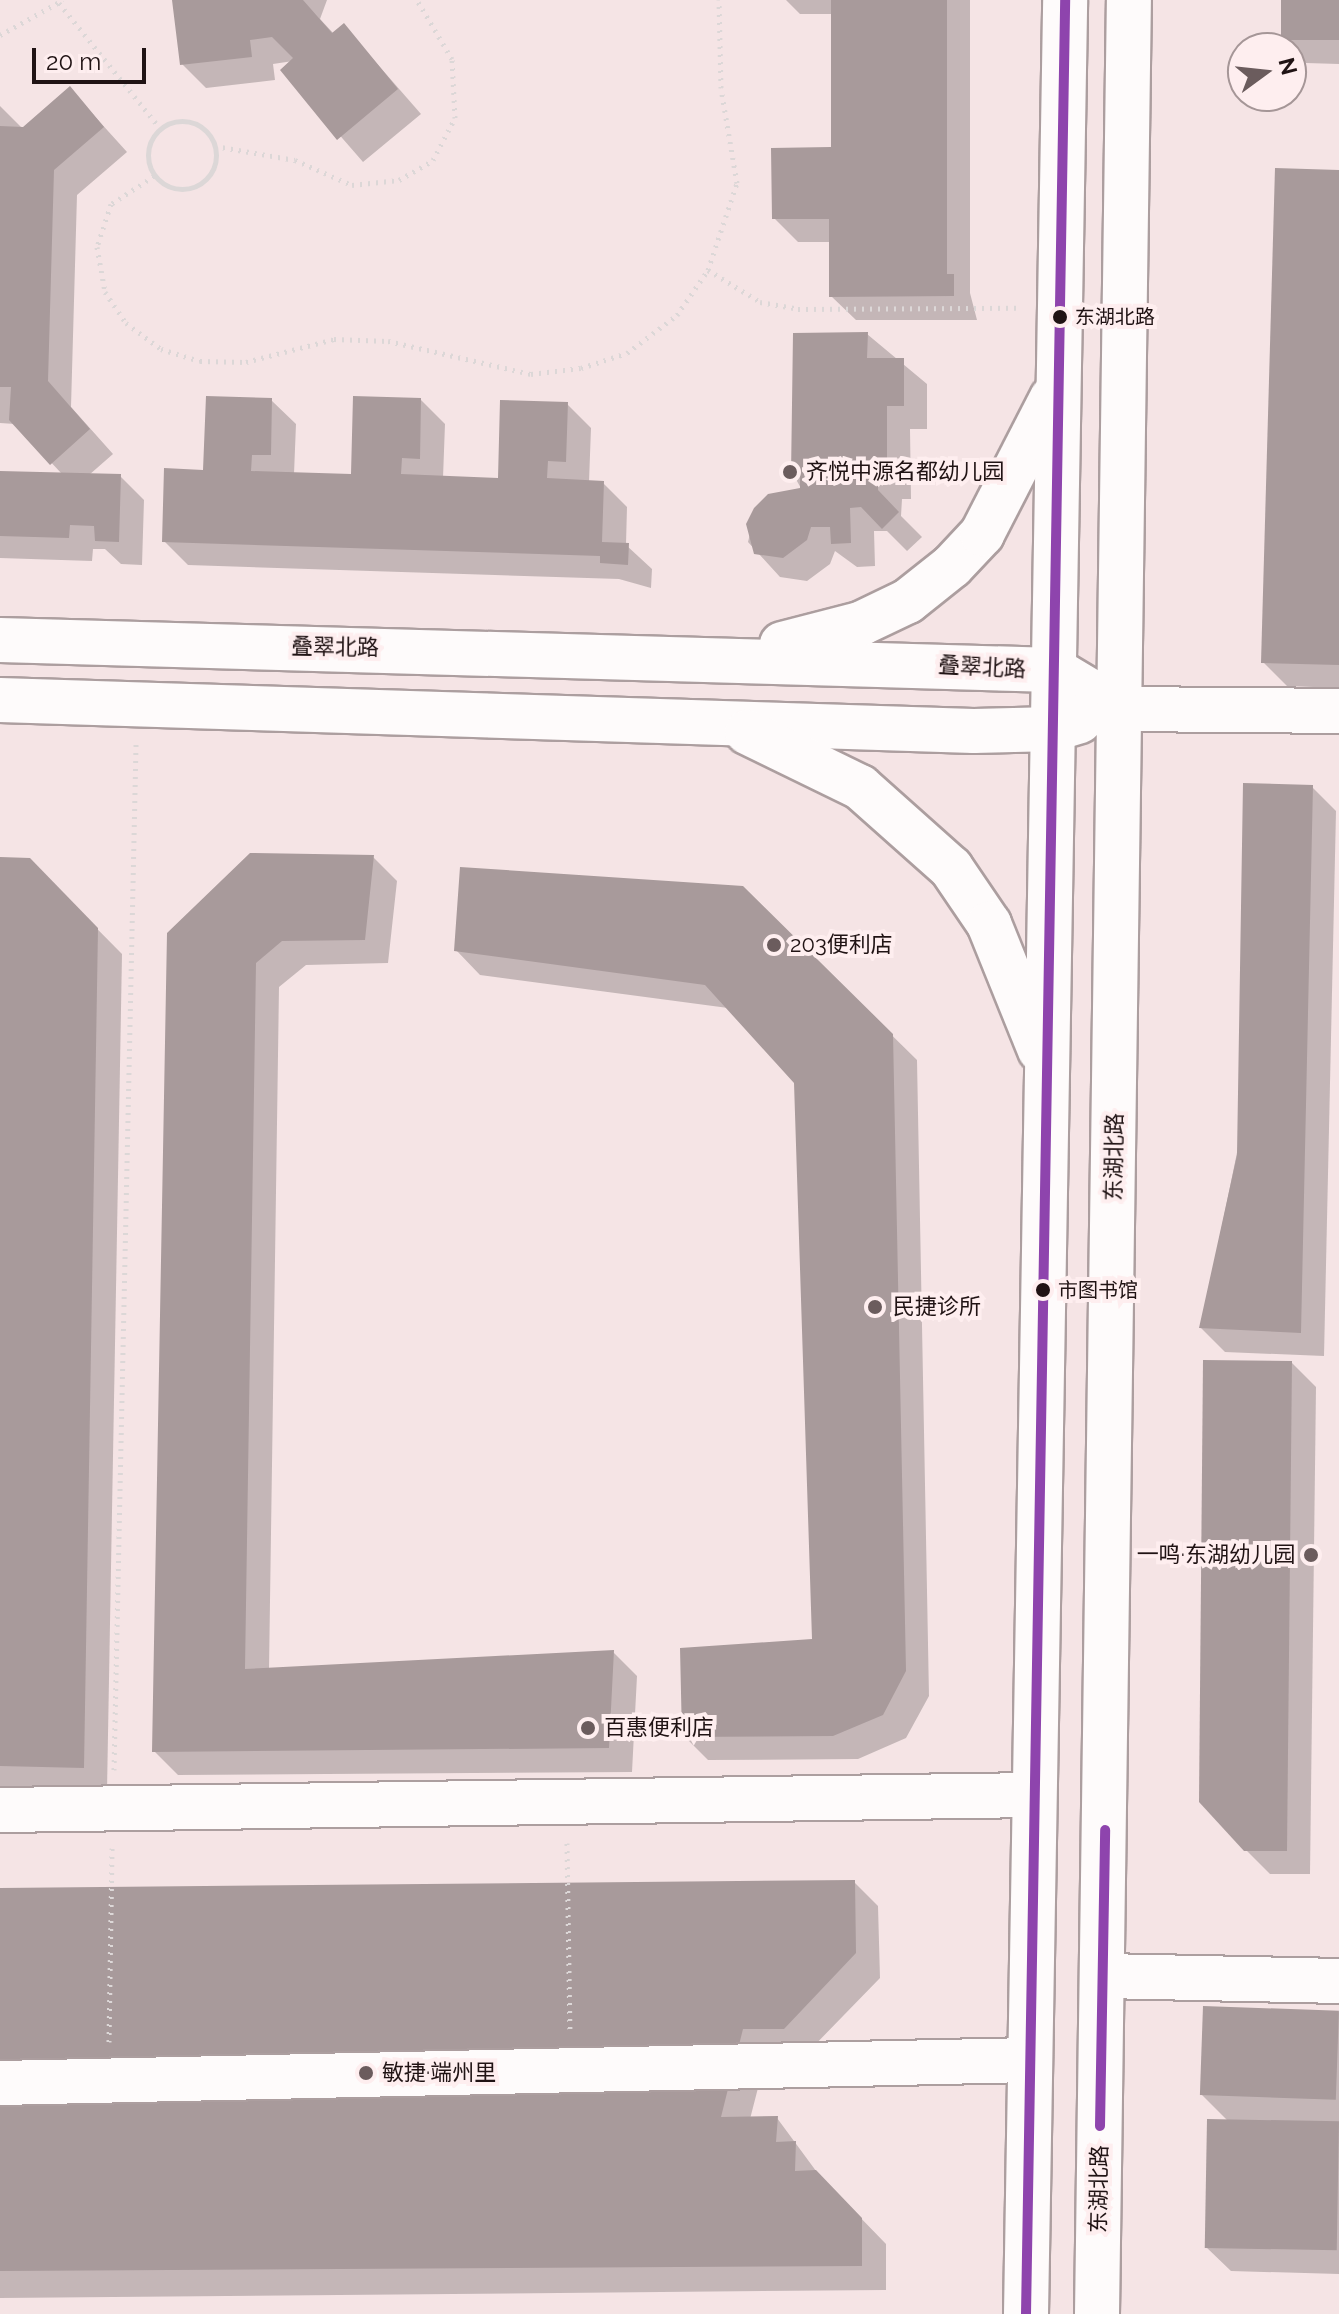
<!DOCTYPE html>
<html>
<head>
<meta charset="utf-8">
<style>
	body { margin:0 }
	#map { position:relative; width:1339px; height:2314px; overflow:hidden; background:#f5e4e5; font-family:Raleway,"Noto Sans SC",sans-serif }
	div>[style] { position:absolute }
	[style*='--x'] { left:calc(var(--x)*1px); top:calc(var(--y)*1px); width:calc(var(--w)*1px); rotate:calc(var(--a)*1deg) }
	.shadow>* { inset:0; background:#0003 }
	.building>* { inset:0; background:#a89a9b; transform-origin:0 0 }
	.path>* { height:5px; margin-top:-2.5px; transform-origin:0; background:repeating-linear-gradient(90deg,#dcd7d7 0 2px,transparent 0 8px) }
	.path>.ring { margin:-2.5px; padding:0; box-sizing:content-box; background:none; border:5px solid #dcd7d7; border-radius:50% }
	.roads { filter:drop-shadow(2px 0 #ac9e9f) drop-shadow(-2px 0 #ac9e9f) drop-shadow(0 2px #ac9e9f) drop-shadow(0 -2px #ac9e9f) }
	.street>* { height:44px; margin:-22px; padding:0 22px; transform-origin:22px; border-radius:22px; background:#fefbfb }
	.secondary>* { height:44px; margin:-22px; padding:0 22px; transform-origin:22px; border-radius:22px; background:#fefbfb }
	.bus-1>* { height:10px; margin:-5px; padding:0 5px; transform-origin:5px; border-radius:5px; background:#8e44ad }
	.dots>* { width:22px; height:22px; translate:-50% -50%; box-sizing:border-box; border:4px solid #feeeef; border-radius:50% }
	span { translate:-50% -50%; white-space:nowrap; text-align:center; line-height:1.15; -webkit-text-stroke:8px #feeeef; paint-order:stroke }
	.bus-label { font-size:20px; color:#201314 }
	.left { translate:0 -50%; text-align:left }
	.poi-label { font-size:22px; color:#201314 }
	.right { translate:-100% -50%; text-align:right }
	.street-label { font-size:22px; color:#201314 }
	.north { position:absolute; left:1227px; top:32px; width:80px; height:80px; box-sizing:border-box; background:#feeeef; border:2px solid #a59697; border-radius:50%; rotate:75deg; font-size:22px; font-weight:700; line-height:32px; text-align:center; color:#201314 }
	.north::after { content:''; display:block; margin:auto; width:28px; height:36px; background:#6b5c5d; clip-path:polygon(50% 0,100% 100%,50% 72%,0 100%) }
	.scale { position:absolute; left:32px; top:48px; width:114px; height:36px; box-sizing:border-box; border:4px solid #201314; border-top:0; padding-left:10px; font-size:24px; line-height:28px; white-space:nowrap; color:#201314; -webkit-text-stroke:6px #feeeef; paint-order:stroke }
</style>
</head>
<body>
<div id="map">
	<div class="shadow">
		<i style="clip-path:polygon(174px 0,327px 0,320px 19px,334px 34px,344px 26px,421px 114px,363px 162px,283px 70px,293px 61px,273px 64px,275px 80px,206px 88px,182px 64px)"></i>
		<i style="clip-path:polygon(786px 0,970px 0,970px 293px,977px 320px,856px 320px,831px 296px,831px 242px,798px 242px,774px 218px,833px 149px,833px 14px,800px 14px)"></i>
		<i style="clip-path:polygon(1283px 0,1339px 0,1339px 64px,1306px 63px,1282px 39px)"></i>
		<i style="clip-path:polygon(70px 89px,127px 152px,77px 195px,71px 407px,113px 454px,89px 475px,120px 476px,144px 500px,142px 565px,121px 564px,105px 549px,93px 549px,92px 561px,0 558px,0 473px,62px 474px,15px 424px,0 423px,0 106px,23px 129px)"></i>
		<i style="clip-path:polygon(1339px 172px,1339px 688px,1287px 686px,1263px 662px)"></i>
		<i style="clip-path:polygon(867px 334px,927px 384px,927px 429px,910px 429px,911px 499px,902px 499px,901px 516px,922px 537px,907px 551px,887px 531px,874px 531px,875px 566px,857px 567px,835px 551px,830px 564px,807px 581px,780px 577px,748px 542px,756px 509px,802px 490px,793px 474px)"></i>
		<i style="clip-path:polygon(271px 400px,296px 424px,294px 474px,353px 476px,421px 400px,445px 424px,443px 478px,500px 480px,567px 404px,591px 428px,589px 482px,603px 483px,627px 507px,626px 545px,652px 569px,651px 588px,619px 579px,188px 565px,164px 541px,205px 472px)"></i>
		<i style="clip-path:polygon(1312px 787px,1336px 811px,1324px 1356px,1225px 1352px,1201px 1328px)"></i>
		<i style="clip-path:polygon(373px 857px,397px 881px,388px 963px,306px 965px,279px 987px,269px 1670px,613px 1652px,637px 1676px,632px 1772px,178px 1775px,154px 1751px,169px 933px)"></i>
		<i style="clip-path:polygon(0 859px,29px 860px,122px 954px,107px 1791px,0 1789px)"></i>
		<i style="clip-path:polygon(742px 888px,917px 1060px,929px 1696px,906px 1738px,858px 1759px,708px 1760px,684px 1736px,814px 1641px,796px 1082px,728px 1008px,480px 975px,456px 950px)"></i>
		<i style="clip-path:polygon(1292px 1363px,1316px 1387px,1310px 1874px,1270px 1874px,1245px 1849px)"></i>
		<i style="clip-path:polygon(854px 1882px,878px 1906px,880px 1978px,808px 2052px,767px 2053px,750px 2119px,777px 2118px,819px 2175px,886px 2244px,886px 2290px,0 2298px,0 1890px)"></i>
		<i style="clip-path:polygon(1339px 2012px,1339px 2274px,1231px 2271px,1206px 2247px,1228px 2121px,1202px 2095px)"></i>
	</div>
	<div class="building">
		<i style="clip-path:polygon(172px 0,303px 0,332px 33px,344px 23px,398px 89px,337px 140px,280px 70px,293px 58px,272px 37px,250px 40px,252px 57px,180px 65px)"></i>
		<i style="clip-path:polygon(831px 0,947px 0,947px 274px,954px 274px,954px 296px,829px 297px,829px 219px,772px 219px,771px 148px,831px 147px)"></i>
		<i style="left:1281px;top:0;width:58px;height:40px"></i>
		<i style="clip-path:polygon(70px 86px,104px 127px,54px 170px,48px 381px,90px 429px,50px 465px,9px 420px,11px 387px,0 387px,0 126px,23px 127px)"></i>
		<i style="clip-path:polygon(1275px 168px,1339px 170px,1339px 665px,1261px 663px)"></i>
		<i style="clip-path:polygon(868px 332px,867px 358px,904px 358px,904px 406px,887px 406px,887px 476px,878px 476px,878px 490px,899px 512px,882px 529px,861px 507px,850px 508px,851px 543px,831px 544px,830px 527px,811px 527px,807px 540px,783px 558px,754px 554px,746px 524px,754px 508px,768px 494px,800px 488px,800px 476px,791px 475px,793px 333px)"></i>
		<i style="clip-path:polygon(206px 396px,272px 398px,271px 455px,252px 455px,251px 471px,351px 474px,353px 396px,421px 398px,420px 459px,402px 458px,401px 474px,498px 478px,500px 400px,568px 402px,566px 462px,548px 461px,547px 478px,604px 481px,602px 542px,629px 543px,628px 565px,600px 563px,600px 556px,162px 542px,164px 468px,203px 470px)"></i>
		<i style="clip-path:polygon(0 471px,121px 474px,119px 542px,95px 541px,94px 526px,70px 525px,69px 538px,0 536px)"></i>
		<i style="clip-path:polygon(1243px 783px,1313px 785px,1301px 1333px,1199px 1328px,1237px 1155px)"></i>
		<i style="clip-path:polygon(250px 853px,374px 855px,365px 940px,282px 941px,256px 963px,245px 1669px,614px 1650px,609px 1748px,152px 1752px,167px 933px)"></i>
		<i style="clip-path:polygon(0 857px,30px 858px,98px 928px,84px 1768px,0 1766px)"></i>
		<i style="clip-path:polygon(460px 867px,743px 886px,893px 1034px,906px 1671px,883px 1715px,833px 1736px,682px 1737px,680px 1648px,812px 1639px,794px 1083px,705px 985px,454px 951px)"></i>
		<i style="clip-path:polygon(1203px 1360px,1292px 1361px,1287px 1851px,1244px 1851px,1199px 1802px)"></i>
		<i style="clip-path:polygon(855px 1880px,856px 1953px,784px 2029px,743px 2029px,721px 2117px,778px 2116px,776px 2142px,796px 2141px,795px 2171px,816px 2170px,862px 2218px,862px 2266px,0 2271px,0 1888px)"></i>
		<i style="left:1203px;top:2006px;width:136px;height:89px;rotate:2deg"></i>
		<i style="left:1207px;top:2119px;width:132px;height:129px;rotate:1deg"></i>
	</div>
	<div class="path">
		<i style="--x:59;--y:3;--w:161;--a:51.1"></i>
		<i style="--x:0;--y:35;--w:72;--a:-29.1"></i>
		<i class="ring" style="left:148px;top:121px;width:63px;height:63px"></i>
		<i style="--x:215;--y:146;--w:81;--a:9.9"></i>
		<i style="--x:295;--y:160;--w:62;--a:23.7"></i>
		<i style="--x:352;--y:185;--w:47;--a:-6.1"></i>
		<i style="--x:399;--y:180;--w:39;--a:-30"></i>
		<i style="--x:433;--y:160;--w:47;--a:-62.4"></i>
		<i style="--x:455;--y:118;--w:59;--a:-92.9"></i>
		<i style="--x:452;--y:59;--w:69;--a:-120.7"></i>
		<i style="--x:154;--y:176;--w:51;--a:146.9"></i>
		<i style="--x:111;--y:204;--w:45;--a:108"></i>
		<i style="--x:97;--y:247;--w:46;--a:79.9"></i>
		<i style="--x:105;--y:292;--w:37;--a:56"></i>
		<i style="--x:126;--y:323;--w:44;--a:36.6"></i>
		<i style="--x:161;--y:349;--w:41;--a:17.1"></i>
		<i style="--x:200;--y:361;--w:46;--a:1.2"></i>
		<i style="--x:246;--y:362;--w:91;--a:-14.6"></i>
		<i style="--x:334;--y:339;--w:54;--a:2.1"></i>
		<i style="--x:388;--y:341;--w:147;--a:13"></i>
		<i style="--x:531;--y:374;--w:50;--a:-6.8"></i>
		<i style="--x:581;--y:368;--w:48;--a:-18.1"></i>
		<i style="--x:627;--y:353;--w:63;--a:-37.2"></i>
		<i style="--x:677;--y:315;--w:55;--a:-55.4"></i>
		<i style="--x:708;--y:270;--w:92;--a:-71.6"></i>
		<i style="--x:737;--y:183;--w:96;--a:-99.6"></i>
		<i style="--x:721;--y:88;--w:88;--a:-91.3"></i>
		<i style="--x:708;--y:270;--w:61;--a:31.6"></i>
		<i style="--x:760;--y:302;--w:39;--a:10"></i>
		<i style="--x:798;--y:309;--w:224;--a:-0.3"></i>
		<i style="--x:114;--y:1770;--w:1026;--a:-88.77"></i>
		<i style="--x:567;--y:1843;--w:186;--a:89.1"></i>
		<i style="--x:109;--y:2042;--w:194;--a:-89.1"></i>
	</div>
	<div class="roads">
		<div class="street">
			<i style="--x:1120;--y:709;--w:219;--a:0.5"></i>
			<i style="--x:0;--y:1810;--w:1034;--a:-0.83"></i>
			<i style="--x:1103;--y:1976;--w:236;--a:1.2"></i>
			<i style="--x:0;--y:2083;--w:1030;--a:-1.28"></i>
		</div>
		<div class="secondary">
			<i style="--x:0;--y:640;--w:1055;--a:1.63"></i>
			<i style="--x:1055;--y:670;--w:76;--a:31"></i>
			<i style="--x:782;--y:644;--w:81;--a:-14.4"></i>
			<i style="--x:860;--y:624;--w:53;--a:-25.6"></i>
			<i style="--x:908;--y:601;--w:56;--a:-38.5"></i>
			<i style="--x:952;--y:566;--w:44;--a:-46.8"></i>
			<i style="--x:982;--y:534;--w:153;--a:-62.8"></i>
			<i style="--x:0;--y:700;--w:974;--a:1.82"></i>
			<i style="--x:974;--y:731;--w:80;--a:-1.4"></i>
			<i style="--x:1054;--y:729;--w:27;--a:-17"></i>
			<i style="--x:747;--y:732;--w:126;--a:26"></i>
			<i style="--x:860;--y:787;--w:122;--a:41.7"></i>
			<i style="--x:951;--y:868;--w:68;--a:55.8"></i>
			<i style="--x:989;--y:924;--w:136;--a:68"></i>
			<i style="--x:1026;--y:2314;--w:2314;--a:-89.03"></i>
			<i style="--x:1097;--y:2314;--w:2314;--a:-89.21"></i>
		</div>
	</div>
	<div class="bus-1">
		<i style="--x:1100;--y:2126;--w:296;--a:-89"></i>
		<i style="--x:1026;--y:2314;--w:2314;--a:-89.03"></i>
	</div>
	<div class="dots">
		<i style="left:1060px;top:317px;background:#201314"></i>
		<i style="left:790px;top:472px;background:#6b5c5d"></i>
		<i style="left:774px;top:945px;background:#6b5c5d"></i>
		<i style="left:1043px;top:1290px;background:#201314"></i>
		<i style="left:875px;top:1307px;background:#6b5c5d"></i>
		<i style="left:1311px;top:1555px;background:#6b5c5d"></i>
		<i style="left:588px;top:1728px;background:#6b5c5d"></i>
		<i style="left:366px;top:2073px;background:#6b5c5d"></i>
	</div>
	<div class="bus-label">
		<span class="left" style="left:1075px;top:317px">东湖北路</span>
		<span class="left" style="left:1058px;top:1290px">市图书馆</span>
	</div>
	<div class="poi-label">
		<span class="left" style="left:806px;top:472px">齐悦中源名都幼儿园</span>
		<span class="left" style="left:790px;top:945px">203便利店</span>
		<span class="left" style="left:893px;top:1307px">民捷诊所</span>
		<span class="right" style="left:1295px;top:1555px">一鸣·东湖幼儿园</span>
		<span class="left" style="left:604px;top:1728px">百惠便利店</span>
		<span class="left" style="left:382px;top:2073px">敏捷·端州里</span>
	</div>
	<div class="street-label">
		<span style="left:335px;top:647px;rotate:1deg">叠翠北路</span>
		<span style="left:982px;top:667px;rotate:3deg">叠翠北路</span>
		<span style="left:1114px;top:1157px;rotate:-89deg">东湖北路</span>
		<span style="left:1099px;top:2189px;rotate:-89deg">东湖北路</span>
	</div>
	<div class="north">N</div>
	<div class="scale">20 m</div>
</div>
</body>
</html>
